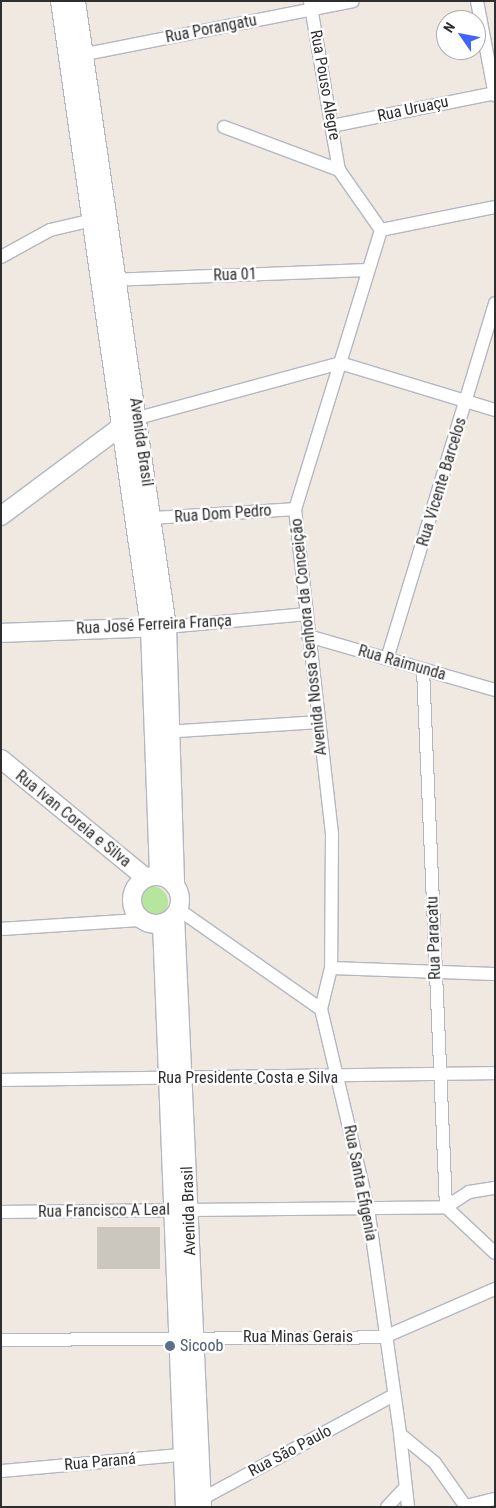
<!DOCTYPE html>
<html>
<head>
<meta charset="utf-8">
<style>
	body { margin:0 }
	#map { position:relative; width:496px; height:1508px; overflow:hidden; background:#efe9e1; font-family:"Roboto Condensed",sans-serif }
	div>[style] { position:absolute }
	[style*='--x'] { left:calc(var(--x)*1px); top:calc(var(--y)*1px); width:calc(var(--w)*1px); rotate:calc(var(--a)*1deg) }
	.green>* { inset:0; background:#b6e59e }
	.round { border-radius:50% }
	.building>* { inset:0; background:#cbc7bf; transform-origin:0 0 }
	.roads { filter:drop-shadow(1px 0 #b4b7c1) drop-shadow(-1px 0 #b4b7c1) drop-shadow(0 1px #b4b7c1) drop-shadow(0 -1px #b4b7c1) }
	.street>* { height:12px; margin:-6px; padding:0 6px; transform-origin:6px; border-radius:6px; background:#fff }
	.secondary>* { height:18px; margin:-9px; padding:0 9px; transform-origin:9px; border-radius:9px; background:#fff }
	.secondary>.ring { margin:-9px; padding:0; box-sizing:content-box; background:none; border:18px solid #fff; border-radius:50% }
	.dots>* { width:14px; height:14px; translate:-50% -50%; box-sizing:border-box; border:2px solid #fff; border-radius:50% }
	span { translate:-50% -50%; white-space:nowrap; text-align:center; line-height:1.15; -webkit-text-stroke:4.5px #fff; paint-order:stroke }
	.street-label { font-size:16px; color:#2e2e2e }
	.service-label { font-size:16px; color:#4e5e75 }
	.left { translate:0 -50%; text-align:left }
	.frame { position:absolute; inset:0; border:2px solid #2e2e2e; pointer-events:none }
	.north { position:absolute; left:436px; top:10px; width:50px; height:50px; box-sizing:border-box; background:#fff; border:1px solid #ababab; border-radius:50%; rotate:303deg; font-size:14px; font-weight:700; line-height:20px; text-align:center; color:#2e2e2e }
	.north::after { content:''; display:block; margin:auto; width:18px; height:22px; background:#4264fb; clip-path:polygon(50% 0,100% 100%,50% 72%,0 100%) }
</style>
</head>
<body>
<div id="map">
	<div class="green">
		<i class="round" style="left:136px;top:886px;width:32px;height:32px"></i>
	</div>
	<div class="building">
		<i style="left:160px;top:1227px;width:42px;height:63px;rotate:90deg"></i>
	</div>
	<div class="roads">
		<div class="street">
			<i style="--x:310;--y:1;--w:171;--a:80.3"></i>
			<i style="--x:339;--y:170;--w:73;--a:55"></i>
			<i style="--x:381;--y:230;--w:292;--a:107.1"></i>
			<i style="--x:295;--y:509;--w:328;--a:83.5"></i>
			<i style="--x:332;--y:835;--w:133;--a:90.4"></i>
			<i style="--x:331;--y:968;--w:42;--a:103.7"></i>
			<i style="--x:477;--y:1;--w:96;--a:79.2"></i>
			<i style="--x:76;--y:56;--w:282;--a:-11.2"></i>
			<i style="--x:332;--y:126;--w:166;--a:-11.4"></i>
			<i style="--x:224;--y:127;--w:123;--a:20.5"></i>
			<i style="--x:381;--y:230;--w:116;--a:-11.4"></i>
			<i style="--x:1;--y:257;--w:56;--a:-28.9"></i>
			<i style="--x:50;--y:230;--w:44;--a:-13.1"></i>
			<i style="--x:109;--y:280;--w:259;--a:-2.2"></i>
			<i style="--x:138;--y:418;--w:209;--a:-15.2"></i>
			<i style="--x:340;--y:363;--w:162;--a:16.9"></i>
			<i style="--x:152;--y:518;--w:143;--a:-3.6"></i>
			<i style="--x:167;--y:627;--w:140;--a:-5.3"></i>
			<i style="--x:308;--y:636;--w:195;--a:16.1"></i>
			<i style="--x:387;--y:659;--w:372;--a:-73.1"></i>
			<i style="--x:423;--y:669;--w:538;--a:87.55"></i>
			<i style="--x:164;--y:732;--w:154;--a:-3.7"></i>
			<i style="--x:178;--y:909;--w:174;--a:35"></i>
			<i style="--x:321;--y:1009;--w:204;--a:76.7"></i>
			<i style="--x:368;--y:1208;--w:228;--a:81.9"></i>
			<i style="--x:400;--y:1434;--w:45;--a:39.6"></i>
			<i style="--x:435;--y:1463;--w:54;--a:54.8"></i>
			<i style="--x:1;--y:929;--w:140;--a:-3.7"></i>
			<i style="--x:331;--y:968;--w:164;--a:2.1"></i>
			<i style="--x:1;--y:1080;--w:494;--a:-0.8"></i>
			<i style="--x:446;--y:1207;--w:67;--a:43.2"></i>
			<i style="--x:446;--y:1207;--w:27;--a:-33"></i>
			<i style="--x:469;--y:1192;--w:26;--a:-9"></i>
			<i style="--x:1;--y:1212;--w:445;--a:-0.6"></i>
			<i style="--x:1;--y:1340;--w:383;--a:-0.4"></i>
			<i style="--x:384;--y:1337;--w:121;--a:-23.4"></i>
			<i style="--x:400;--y:1434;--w:73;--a:83.7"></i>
			<i style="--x:1;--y:1471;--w:190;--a:-5.1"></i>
			<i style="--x:196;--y:1502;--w:225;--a:-28.4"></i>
			<i style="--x:466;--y:1506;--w:30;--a:-14"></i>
			<i style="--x:387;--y:1507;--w:26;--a:-47"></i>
		</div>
		<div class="secondary">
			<i style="--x:60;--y:1;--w:633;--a:81.83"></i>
			<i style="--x:150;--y:628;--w:248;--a:87.9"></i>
			<i style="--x:76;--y:1;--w:633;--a:81.73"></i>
			<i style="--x:167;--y:627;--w:259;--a:88.2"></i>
			<i style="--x:1;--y:516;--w:161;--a:-36.7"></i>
			<i style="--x:1;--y:633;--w:160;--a:-2.1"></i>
			<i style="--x:1;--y:759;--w:188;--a:39.4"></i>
			<i class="ring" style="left:132px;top:876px;width:30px;height:30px"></i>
			<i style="--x:175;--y:916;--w:592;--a:87.38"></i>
			<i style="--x:162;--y:924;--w:583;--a:87.74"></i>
		</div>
	</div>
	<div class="dots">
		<i style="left:170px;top:1346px;background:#5c6f8a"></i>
	</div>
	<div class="street-label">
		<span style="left:211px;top:29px;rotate:-11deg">Rua Porangatu</span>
		<span style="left:325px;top:85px;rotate:80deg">Rua Pouso Alegre</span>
		<span style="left:413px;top:109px;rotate:-12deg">Rua Uruaçu</span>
		<span style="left:235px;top:275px;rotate:-2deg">Rua 01</span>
		<span style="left:141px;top:442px;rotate:82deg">Avenida Brasil</span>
		<span style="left:442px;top:482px;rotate:-73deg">Rua Vicente Barcelos</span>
		<span style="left:223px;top:514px;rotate:-4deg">Rua Dom Pedro</span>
		<span style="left:154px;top:625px;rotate:-3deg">Rua José Ferreira França</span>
		<span style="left:309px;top:637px;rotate:-96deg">Avenida Nossa Senhora da Conceição</span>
		<span style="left:402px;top:663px;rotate:16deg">Rua Raimunda</span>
		<span style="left:73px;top:819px;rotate:39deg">Rua Ivan Coreia e Silva</span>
		<span style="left:434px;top:938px;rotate:-92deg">Rua Paracatu</span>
		<span style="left:248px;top:1078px">Rua Presidente Costa e Silva</span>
		<span style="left:360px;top:1183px;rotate:79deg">Rua Santa Efigenia</span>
		<span style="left:104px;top:1211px;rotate:-1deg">Rua Francisco A Leal</span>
		<span style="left:189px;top:1211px;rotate:-92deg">Avenida Brasil</span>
		<span style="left:298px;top:1337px">Rua Minas Gerais</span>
		<span style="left:290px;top:1451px;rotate:-28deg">Rua São Paulo</span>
		<span style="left:100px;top:1462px;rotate:-5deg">Rua Paraná</span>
	</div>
	<div class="service-label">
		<span class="left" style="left:180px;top:1346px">Sicoob</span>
	</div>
	<div class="frame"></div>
	<div class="north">N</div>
</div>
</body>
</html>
